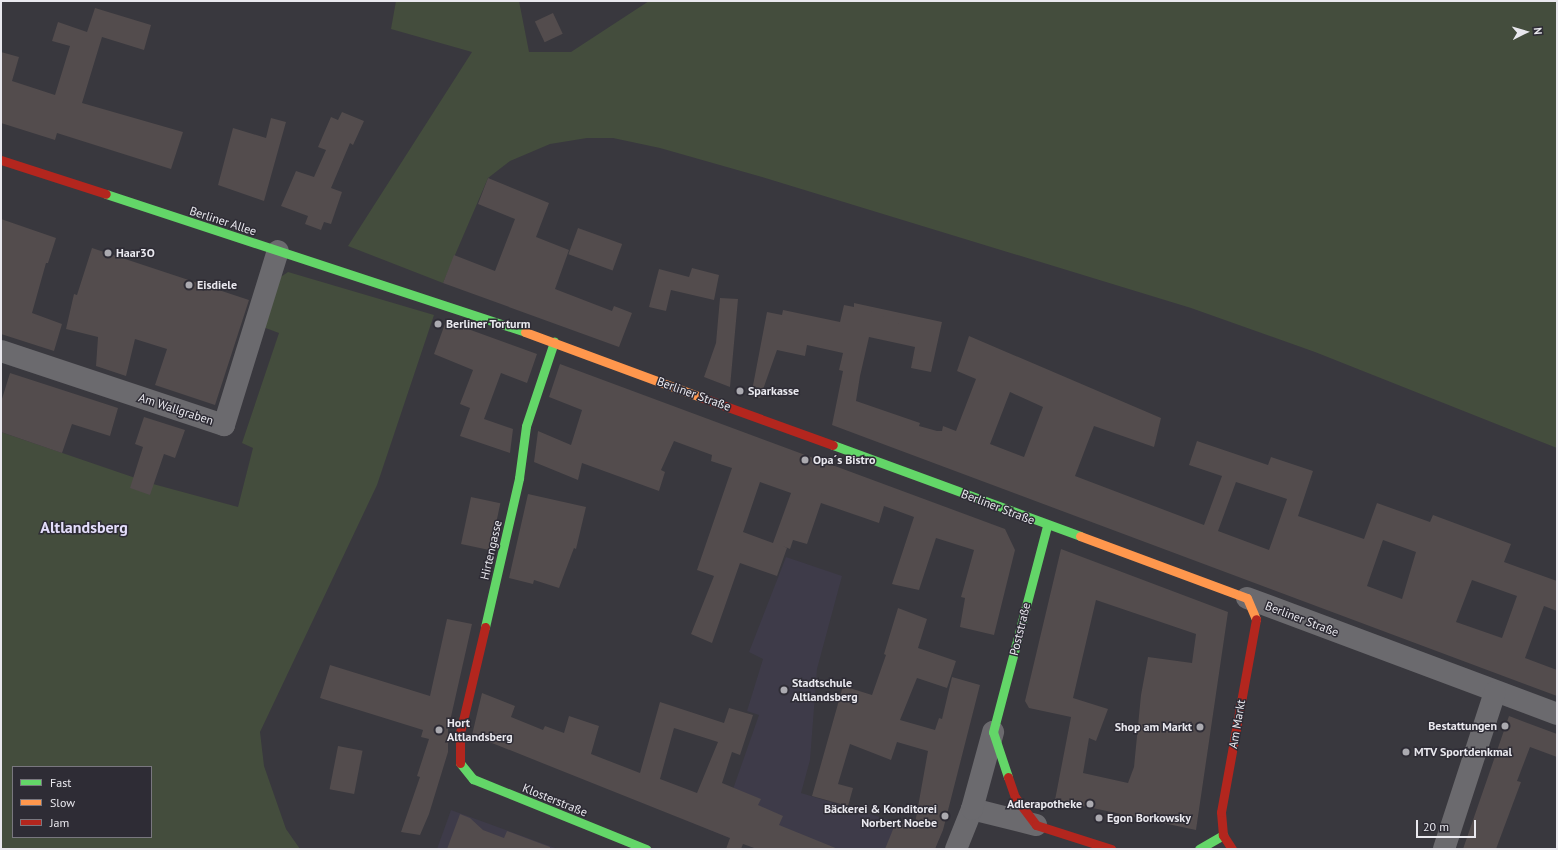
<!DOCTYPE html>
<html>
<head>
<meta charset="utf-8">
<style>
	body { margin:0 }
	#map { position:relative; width:1558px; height:850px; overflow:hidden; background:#39383e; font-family:"PT Sans",sans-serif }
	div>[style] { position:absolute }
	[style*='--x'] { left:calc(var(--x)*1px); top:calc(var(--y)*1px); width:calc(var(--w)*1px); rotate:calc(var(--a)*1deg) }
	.built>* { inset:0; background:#3e3b49 }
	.green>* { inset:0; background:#444d3d }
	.building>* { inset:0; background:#534c4d; transform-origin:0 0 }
	.street>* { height:22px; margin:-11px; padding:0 11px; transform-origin:11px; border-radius:11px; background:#6b6a6e }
	.fast>* { height:9px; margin:-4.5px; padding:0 4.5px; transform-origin:4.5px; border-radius:4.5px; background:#63d668 }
	.slow>* { height:9px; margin:-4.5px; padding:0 4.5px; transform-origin:4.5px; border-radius:4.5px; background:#ff974d }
	.jam>* { height:9px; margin:-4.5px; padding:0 4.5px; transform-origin:4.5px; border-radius:4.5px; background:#b3261e }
	.dots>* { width:11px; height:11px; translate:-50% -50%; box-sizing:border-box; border:2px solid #2e2c35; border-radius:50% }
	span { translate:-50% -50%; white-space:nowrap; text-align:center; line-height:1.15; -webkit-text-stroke:3px #2e2c35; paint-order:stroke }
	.street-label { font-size:12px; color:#e9e8ee }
	.poi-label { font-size:12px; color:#e9e8ee; font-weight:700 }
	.left { translate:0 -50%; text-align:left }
	.right { translate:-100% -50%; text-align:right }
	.district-label { font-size:16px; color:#e3ddfa; font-weight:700 }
	.frame { position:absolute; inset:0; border:2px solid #e9e8ee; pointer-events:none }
	.legend { position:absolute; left:12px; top:766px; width:140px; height:72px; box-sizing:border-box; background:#2e2c35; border:1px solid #79777f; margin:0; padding:5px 7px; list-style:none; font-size:12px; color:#e9e8ee }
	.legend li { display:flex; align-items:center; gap:8px; height:20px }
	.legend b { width:20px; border:1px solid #79777f }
	.north { position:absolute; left:1506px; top:12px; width:40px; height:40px; -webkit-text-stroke:3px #2e2c35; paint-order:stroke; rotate:85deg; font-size:11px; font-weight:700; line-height:16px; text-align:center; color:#e9e8ee }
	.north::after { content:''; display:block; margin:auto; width:14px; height:18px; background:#e9e8ee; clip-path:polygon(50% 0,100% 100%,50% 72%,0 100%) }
	.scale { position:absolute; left:1416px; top:820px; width:60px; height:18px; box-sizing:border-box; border:2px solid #e9e8ee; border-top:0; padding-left:5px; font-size:12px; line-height:14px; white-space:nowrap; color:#e9e8ee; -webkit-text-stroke:3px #2e2c35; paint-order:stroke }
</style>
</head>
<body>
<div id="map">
	<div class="built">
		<i style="clip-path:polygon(786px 557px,842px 576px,817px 669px,810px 760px,801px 793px,896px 822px,914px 826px,916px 819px,943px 829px,935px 849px,757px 849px,705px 828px,720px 790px,732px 792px,759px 715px,747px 711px,763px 659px,749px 652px)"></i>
		<i style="clip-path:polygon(451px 810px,558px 849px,437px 849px)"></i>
	</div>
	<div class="green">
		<i style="clip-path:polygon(396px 1px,519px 1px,529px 52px,571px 52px,649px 1px,1557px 1px,1557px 448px,1315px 352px,1191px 308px,762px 177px,660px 148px,613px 138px,587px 138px,550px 144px,510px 161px,488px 178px,443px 283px,348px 246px,472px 52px,391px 29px)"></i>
		<i style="clip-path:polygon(evenodd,288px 272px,434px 315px,377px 485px,260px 732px,264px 766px,286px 829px,300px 849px,1px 849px,1px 432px,153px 484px,238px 507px,253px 448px,242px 443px,279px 333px,263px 327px,279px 278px,288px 272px,13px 767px,151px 767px,151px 837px,13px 837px,13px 767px)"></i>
	</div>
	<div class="building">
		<i style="clip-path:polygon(95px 8px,151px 25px,144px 50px,102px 37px,82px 103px,183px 132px,171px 169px,57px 133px,55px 140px,1px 123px,1px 52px,19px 57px,12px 81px,55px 95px,70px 46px,52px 41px,58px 22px,87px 32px)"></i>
		<i style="left:553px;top:13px;width:23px;height:20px;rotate:65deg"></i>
		<i style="clip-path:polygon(342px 112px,364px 121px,353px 145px,350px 143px,331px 188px,342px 192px,331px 224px,324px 222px,321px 230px,305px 224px,308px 216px,281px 206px,296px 171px,314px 177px,326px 150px,318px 147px,331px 117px,338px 120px)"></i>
		<i style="clip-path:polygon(271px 118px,286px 122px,264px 201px,218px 185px,233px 128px,266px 138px)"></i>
		<i style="clip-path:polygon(488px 178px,549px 203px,536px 237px,569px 250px,555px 289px,612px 311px,614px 306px,632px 313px,619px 347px,443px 283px,454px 255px,495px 271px,515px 219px,478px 204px)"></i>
		<i style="clip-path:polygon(1px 219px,56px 238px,48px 263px,46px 263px,32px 313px,62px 324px,54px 351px,1px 334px)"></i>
		<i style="left:578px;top:228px;width:47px;height:28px;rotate:20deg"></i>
		<i style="clip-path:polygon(92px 248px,249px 300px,215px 405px,155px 385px,167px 349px,135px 339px,126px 376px,96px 366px,98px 337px,66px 329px,74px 294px,77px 295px)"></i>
		<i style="clip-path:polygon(692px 268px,719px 275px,714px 300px,671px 290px,666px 311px,649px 307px,659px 269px,689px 277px)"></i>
		<i style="clip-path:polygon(720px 298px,738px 299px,730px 387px,704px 377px,716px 343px)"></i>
		<i style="clip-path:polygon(evenodd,854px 303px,942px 322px,931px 372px,911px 368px,915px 347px,869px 337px,860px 376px,856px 401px,920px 423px,919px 426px,937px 431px,942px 431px,943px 426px,956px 431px,976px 379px,957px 371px,969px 336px,1161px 418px,1154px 447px,1094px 426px,1075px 476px,1204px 525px,1222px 476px,1189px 465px,1197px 441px,1268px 465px,1271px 457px,1313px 471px,1298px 516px,1364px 539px,1377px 503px,1430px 522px,1433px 515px,1511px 544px,1504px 562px,1557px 581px,1557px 611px,1544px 606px,1525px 658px,1557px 670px,1557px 696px,832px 425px,843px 371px,839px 370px,843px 353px,807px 345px,805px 356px,777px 350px,760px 398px,751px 396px,767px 312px,782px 315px,783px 310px,840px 322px,844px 305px,854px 307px,854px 303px,1010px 392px,1043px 407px,1024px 457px,990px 444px,1010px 392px,854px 303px,1236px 482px,1287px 499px,1269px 550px,1218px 531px,1236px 482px,854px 303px,1383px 540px,1416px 552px,1402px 599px,1367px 586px,1383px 540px,854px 303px,1472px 580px,1517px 596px,1502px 638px,1456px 622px,1472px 580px)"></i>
		<i style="clip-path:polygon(446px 321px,537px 354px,527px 383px,501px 373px,484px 419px,513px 429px,510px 453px,460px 436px,470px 408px,460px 404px,473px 370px,434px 354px)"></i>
		<i style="clip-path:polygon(evenodd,560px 364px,1005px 529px,1015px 550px,994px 635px,960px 627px,965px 598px,961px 597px,974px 550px,936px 538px,919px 590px,896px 585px,892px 584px,914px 517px,884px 506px,879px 523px,821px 503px,807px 544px,793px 540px,790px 549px,783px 546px,787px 548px,777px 576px,740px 563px,712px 643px,691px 634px,714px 576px,697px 570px,732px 468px,711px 461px,712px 455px,674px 441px,661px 470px,665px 472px,659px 491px,582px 463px,578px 480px,534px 462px,538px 431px,571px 445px,582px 410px,549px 397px,560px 364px,760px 482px,791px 493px,773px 543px,743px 532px,760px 482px)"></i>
		<i style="clip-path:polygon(10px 373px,118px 408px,110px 436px,72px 424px,62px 453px,1px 432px,1px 402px)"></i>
		<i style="clip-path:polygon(144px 417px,185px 430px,175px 458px,164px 454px,150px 495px,130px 488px,143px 447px,135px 444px)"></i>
		<i style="clip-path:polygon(528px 494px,586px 507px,576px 549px,574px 548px,559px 588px,534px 580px,533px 584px,509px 578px)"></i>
		<i style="left:471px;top:497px;width:30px;height:48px;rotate:12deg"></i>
		<i style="clip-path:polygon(evenodd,1061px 549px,1228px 612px,1196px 830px,1055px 800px,1071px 717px,1029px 708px,1025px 701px,1061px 549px,1096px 600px,1196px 634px,1192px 663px,1148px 657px,1141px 695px,1134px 767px,1128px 783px,1083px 773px,1089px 738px,1096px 741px,1108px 709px,1073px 698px,1096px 600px)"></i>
		<i style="clip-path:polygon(898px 608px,927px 619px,918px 648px,956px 661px,947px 688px,917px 678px,900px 720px,935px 730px,939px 718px,942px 719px,952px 677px,980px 685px,943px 830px,935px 849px,885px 849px,896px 822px,914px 829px,928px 751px,897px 742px,891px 760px,850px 744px,838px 784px,853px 788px,848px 806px,812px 796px,843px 686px,872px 695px,886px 655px,884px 654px)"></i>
		<i style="clip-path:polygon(447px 619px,472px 624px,448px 730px,448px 752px,429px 814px,420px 835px,401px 832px,420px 777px,417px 776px,429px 739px,421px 737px,423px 730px,320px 698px,330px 665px,430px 696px)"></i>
		<i style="clip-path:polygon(evenodd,482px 693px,515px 706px,511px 717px,543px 730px,545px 726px,564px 733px,569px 716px,599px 726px,591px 754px,640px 773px,660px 702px,724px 723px,729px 708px,753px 715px,740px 755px,732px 752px,722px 783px,761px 799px,758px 805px,783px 816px,779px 825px,838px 849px,757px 849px,743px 844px,741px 849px,726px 849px,730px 838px,472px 735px,482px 693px,674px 728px,718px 742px,697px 793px,660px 779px,674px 728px)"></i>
		<i style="clip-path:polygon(1509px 716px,1557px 734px,1557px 757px,1530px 747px,1517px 781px,1521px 782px,1496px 849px,1463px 849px)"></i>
		<i style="left:338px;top:746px;width:25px;height:44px;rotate:11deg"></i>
		<i style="clip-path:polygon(460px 814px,470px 818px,483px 830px,504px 838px,507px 831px,550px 847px,550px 849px,447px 849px)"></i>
	</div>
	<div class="street">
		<i style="--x:1;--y:351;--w:235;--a:18.4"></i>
		<i style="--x:224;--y:425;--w:182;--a:-72.8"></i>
		<i style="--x:1247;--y:598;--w:331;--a:20.5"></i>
		<i style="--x:972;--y:809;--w:66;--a:14"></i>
		<i style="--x:956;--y:849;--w:43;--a:-68.2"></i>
		<i style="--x:972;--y:809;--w:80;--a:-74.7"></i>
		<i style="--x:1444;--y:849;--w:165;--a:-72"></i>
	</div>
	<div class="fast">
		<i style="--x:106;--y:194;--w:441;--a:18.2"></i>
		<i style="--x:833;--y:445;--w:263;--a:20.2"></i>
		<i style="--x:485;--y:627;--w:153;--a:-77.1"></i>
		<i style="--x:519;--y:478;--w:52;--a:-82.3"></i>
		<i style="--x:526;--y:426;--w:89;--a:-71.6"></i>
		<i style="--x:460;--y:763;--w:21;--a:51"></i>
		<i style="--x:473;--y:779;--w:187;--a:22"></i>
		<i style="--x:1008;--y:777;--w:47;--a:-108.4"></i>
		<i style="--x:993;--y:732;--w:213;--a:-75.3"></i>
		<i style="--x:1199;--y:849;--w:28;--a:-30"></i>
	</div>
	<div class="slow">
		<i style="--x:525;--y:332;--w:190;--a:20.3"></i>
		<i style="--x:1080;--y:536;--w:178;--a:20.4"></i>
		<i style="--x:1247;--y:598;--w:23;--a:67"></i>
	</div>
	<div class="jam">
		<i style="--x:1;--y:160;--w:110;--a:17.9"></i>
		<i style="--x:703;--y:398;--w:138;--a:19.9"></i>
		<i style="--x:460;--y:763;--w:30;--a:-90"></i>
		<i style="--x:460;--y:733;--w:109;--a:-76.7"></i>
		<i style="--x:1008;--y:777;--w:21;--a:71"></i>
		<i style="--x:1015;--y:797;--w:35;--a:53"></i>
		<i style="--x:1036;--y:825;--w:79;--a:17.7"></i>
		<i style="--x:1232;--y:849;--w:17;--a:-123"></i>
		<i style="--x:1223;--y:835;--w:23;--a:-95"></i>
		<i style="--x:1221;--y:812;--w:196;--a:-79.7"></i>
	</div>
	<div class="dots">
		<i style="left:108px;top:253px;background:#abaab0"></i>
		<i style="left:189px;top:285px;background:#abaab0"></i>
		<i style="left:438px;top:324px;background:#abaab0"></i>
		<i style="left:740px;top:391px;background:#abaab0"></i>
		<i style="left:805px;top:460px;background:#abaab0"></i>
		<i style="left:784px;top:690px;background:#abaab0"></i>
		<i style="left:1505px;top:726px;background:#abaab0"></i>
		<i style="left:1200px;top:727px;background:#abaab0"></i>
		<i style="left:439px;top:730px;background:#abaab0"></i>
		<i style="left:1406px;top:752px;background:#abaab0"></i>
		<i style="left:1090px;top:804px;background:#abaab0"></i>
		<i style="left:945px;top:816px;background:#abaab0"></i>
		<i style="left:1099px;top:818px;background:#abaab0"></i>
	</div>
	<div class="street-label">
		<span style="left:223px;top:221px;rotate:18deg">Berliner Allee</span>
		<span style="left:694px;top:394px;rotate:20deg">Berliner Straße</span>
		<span style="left:176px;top:409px;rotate:18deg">Am Wallgraben</span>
		<span style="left:998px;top:507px;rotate:21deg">Berliner Straße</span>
		<span style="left:491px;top:550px;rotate:-77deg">Hirtengasse</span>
		<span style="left:1302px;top:619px;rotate:21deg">Berliner Straße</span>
		<span style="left:1020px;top:629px;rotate:-76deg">Poststraße</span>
		<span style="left:1237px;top:724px;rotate:-80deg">Am Markt</span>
		<span style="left:555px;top:800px;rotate:22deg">Klosterstraße</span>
	</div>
	<div class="poi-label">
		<span class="left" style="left:116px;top:253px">Haar3O</span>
		<span class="left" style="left:197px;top:285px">Eisdiele</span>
		<span class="left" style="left:446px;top:324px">Berliner Torturm</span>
		<span class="left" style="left:748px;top:391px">Sparkasse</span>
		<span class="left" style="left:813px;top:460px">Opa´s Bistro</span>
		<span class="left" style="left:792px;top:690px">Stadtschule<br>Altlandsberg</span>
		<span class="left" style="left:447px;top:730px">Hort<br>Altlandsberg</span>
		<span class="right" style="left:1497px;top:726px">Bestattungen</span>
		<span class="right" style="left:1192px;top:727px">Shop am Markt</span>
		<span class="left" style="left:1414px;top:752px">MTV Sportdenkmal</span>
		<span class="right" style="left:1082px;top:804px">Adlerapotheke</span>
		<span class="right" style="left:937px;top:816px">Bäckerei &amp; Konditorei<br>Norbert Noebe</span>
		<span class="left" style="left:1107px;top:818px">Egon Borkowsky</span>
	</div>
	<div class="district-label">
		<span style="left:84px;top:527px">Altlandsberg</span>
	</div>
	<div class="frame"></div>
	<ul class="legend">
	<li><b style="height:5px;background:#63d668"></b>Fast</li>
	<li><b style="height:5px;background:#ff974d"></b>Slow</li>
	<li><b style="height:5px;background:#b3261e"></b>Jam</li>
	</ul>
	<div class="north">N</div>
	<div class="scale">20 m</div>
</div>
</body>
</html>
